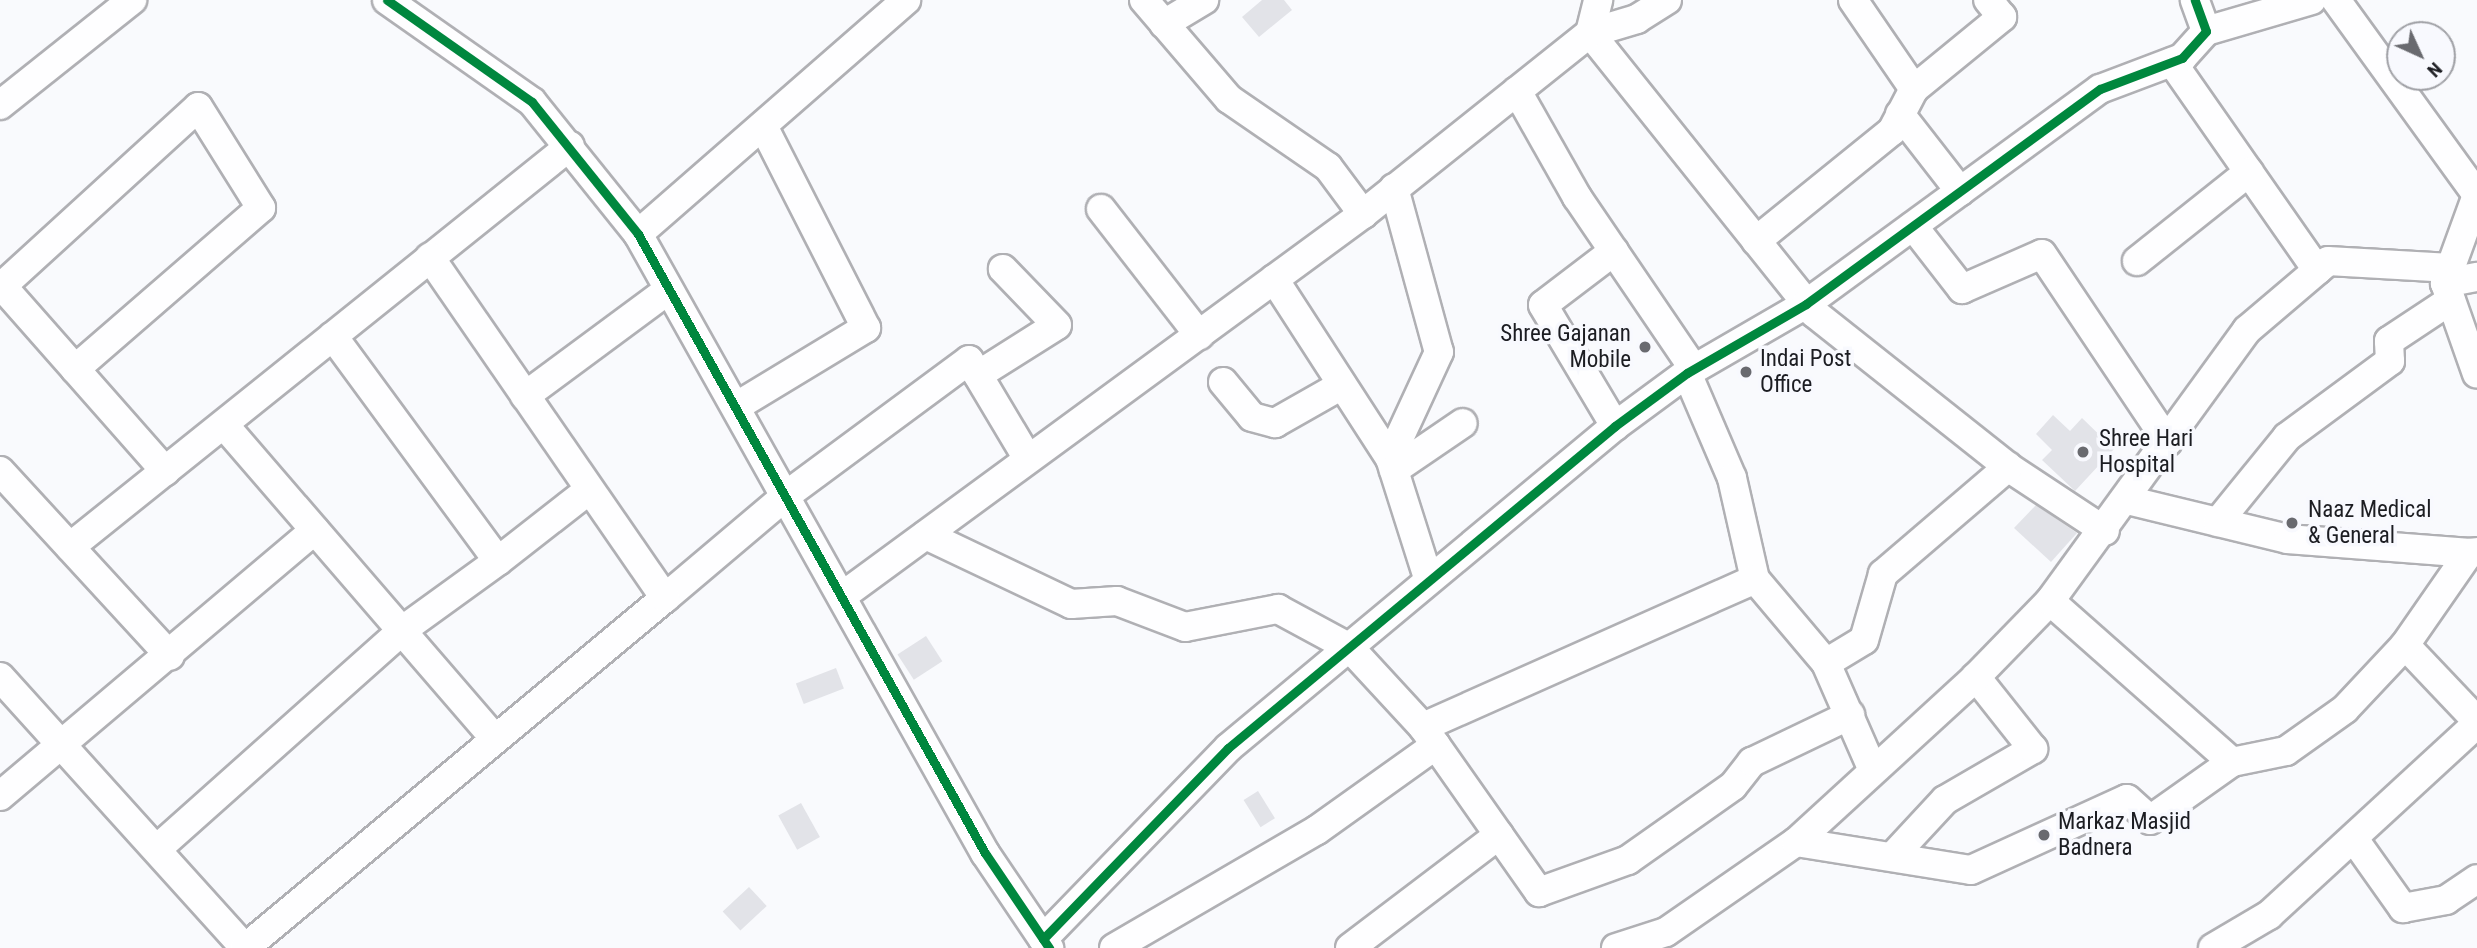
<!DOCTYPE html>
<html>
<head>
<meta charset="utf-8">
<style>
	body { margin:0 }
	#map { position:relative; width:2477px; height:948px; overflow:hidden; background:#f9fafd; font-family:"Roboto Condensed",sans-serif }
	div>[style] { position:absolute }
	[style*='--x'] { left:calc(var(--x)*1px); top:calc(var(--y)*1px); width:calc(var(--w)*1px); rotate:calc(var(--a)*1deg) }
	.building>* { inset:0; background:#e2e3e8; transform-origin:0 0 }
	.roads { filter:drop-shadow(2px 0 #b0b0b4) drop-shadow(-2px 0 #b0b0b4) drop-shadow(0 2px #b0b0b4) drop-shadow(0 -2px #b0b0b4) }
	.minor>* { height:28px; margin:-14px; padding:0 14px; transform-origin:14px; border-radius:14px; background:#fefeff }
	.cycleway>* { height:9px; margin:-4.5px; padding:0 4.5px; transform-origin:4.5px; border-radius:4.5px; background:#00873e }
	.dots>* { width:19px; height:19px; translate:-50% -50%; box-sizing:border-box; border:4px solid #f8f9fe; border-radius:50% }
	span { translate:-50% -50%; white-space:nowrap; text-align:center; line-height:1.15; -webkit-text-stroke:7px #f8f9fe; paint-order:stroke }
	.poi-label { font-size:23px; color:#1c1d22 }
	.right { translate:-100% -50%; text-align:right }
	.left { translate:0 -50%; text-align:left }
	.north { position:absolute; left:2386px; top:21px; width:70px; height:70px; box-sizing:border-box; background:#f8f9fe; border:2px solid #a0a1a6; border-radius:50%; rotate:135deg; font-size:19px; font-weight:700; line-height:28px; text-align:center; color:#1c1d22 }
	.north::after { content:''; display:block; margin:auto; width:24px; height:32px; background:#696a6f; clip-path:polygon(50% 0,100% 100%,50% 72%,0 100%) }
</style>
</head>
<body>
<div id="map">
	<div class="building">
		<i style="clip-path:polygon(1262px 0,1284px 0,1292px 10px,1259px 37px,1242px 17px)"></i>
		<i style="clip-path:polygon(2053px 415px,2070px 431px,2082px 418px,2114px 449px,2075px 491px,2042px 460px,2052px 450px,2036px 434px)"></i>
		<i style="clip-path:polygon(2036px 505px,2077px 533px,2051px 562px,2014px 528px)"></i>
		<i style="left:926px;top:636px;width:30px;height:34px;rotate:57deg"></i>
		<i style="left:836px;top:668px;width:22px;height:43px;rotate:69deg"></i>
		<i style="left:1258px;top:791px;width:32px;height:17px;rotate:58deg"></i>
		<i style="left:801px;top:803px;width:39px;height:26px;rotate:61deg"></i>
		<i style="left:749px;top:887px;width:26px;height:36px;rotate:47deg"></i>
	</div>
	<div class="roads">
		<div class="minor">
			<i style="--x:387;--y:0;--w:177;--a:35.1"></i>
			<i style="--x:532;--y:102;--w:169;--a:51.2"></i>
			<i style="--x:638;--y:234;--w:710;--a:60.73"></i>
			<i style="--x:985;--y:853;--w:115;--a:56"></i>
			<i style="--x:1144;--y:0;--w:130;--a:49.4"></i>
			<i style="--x:1229;--y:99;--w:120;--a:34.5"></i>
			<i style="--x:1328;--y:167;--w:59;--a:53.3"></i>
			<i style="--x:1667;--y:0;--w:36;--a:148"></i>
			<i style="--x:1637;--y:19;--w:49;--a:163.4"></i>
			<i style="--x:1590;--y:33;--w:359;--a:51.3"></i>
			<i style="--x:1814;--y:313;--w:248;--a:38.4"></i>
			<i style="--x:2008;--y:467;--w:116;--a:33.4"></i>
			<i style="--x:1853;--y:0;--w:108;--a:55.6"></i>
			<i style="--x:2336;--y:0;--w:241;--a:54.1"></i>
			<i style="--x:1164;--y:24;--w:47;--a:-31"></i>
			<i style="--x:2206;--y:31;--w:110;--a:-16.3"></i>
			<i style="--x:2172;--y:62;--w:254;--a:55.1"></i>
			<i style="--x:1517;--y:91;--w:122;--a:60.5"></i>
			<i style="--x:1577;--y:197;--w:208;--a:55.8"></i>
			<i style="--x:0;--y:105;--w:169;--a:-38.5"></i>
			<i style="--x:1900;--y:114;--w:98;--a:52.1"></i>
			<i style="--x:1394;--y:188;--w:170;--a:74.7"></i>
			<i style="--x:1439;--y:352;--w:117;--a:114.8"></i>
			<i style="--x:1390;--y:458;--w:126;--a:72.4"></i>
			<i style="--x:2477;--y:195;--w:94;--a:110"></i>
			<i style="--x:2445;--y:283;--w:96;--a:70.6"></i>
			<i style="--x:1101;--y:209;--w:160;--a:52.1"></i>
			<i style="--x:1913;--y:226;--w:80;--a:52.1"></i>
			<i style="--x:1962;--y:289;--w:87;--a:-23.6"></i>
			<i style="--x:2042;--y:254;--w:226;--a:56.2"></i>
			<i style="--x:638;--y:234;--w:356;--a:-41.1"></i>
			<i style="--x:1756;--y:241;--w:175;--a:-39"></i>
			<i style="--x:1892;--y:131;--w:47;--a:-62.4"></i>
			<i style="--x:1914;--y:89;--w:114;--a:-39.3"></i>
			<i style="--x:2002;--y:17;--w:22;--a:-129"></i>
			<i style="--x:1614;--y:251;--w:89;--a:142.7"></i>
			<i style="--x:1543;--y:305;--w:141;--a:59.2"></i>
			<i style="--x:2137;--y:261;--w:143;--a:-38.5"></i>
			<i style="--x:1274;--y:279;--w:213;--a:57.1"></i>
			<i style="--x:2445;--y:283;--w:33;--a:-11"></i>
			<i style="--x:2;--y:286;--w:247;--a:48.6"></i>
			<i style="--x:0;--y:288;--w:268;--a:-42.4"></i>
			<i style="--x:198;--y:107;--w:119;--a:58"></i>
			<i style="--x:261;--y:208;--w:246;--a:139.1"></i>
			<i style="--x:1687;--y:373;--w:114;--a:66.8"></i>
			<i style="--x:1732;--y:478;--w:104;--a:77.2"></i>
			<i style="--x:978;--y:375;--w:93;--a:-32.3"></i>
			<i style="--x:1057;--y:325;--w:78;--a:-134"></i>
			<i style="--x:1223;--y:382;--w:45;--a:50.4"></i>
			<i style="--x:1252;--y:417;--w:24;--a:15"></i>
			<i style="--x:1275;--y:423;--w:77;--a:-29.6"></i>
			<i style="--x:525;--y:396;--w:178;--a:-36.5"></i>
			<i style="--x:737;--y:406;--w:151;--a:-31.2"></i>
			<i style="--x:866;--y:328;--w:227;--a:-117"></i>
			<i style="--x:225;--y:426;--w:413;--a:49.2"></i>
			<i style="--x:1394;--y:470;--w:83;--a:-34.3"></i>
			<i style="--x:0;--y:471;--w:251;--a:47.4"></i>
			<i style="--x:2127;--y:500;--w:166;--a:13.6"></i>
			<i style="--x:2288;--y:539;--w:182;--a:4.4"></i>
			<i style="--x:2218;--y:522;--w:109;--a:-50.9"></i>
			<i style="--x:2287;--y:437;--w:128;--a:-36.4"></i>
			<i style="--x:2390;--y:361;--w:20;--a:-93"></i>
			<i style="--x:2389;--y:341;--w:74;--a:-33.5"></i>
			<i style="--x:926;--y:535;--w:161;--a:25.4"></i>
			<i style="--x:1071;--y:604;--w:46;--a:-3.7"></i>
			<i style="--x:1117;--y:601;--w:73;--a:20.9"></i>
			<i style="--x:1185;--y:627;--w:95;--a:-11"></i>
			<i style="--x:1278;--y:609;--w:82;--a:28.4"></i>
			<i style="--x:1350;--y:648;--w:108;--a:47.3"></i>
			<i style="--x:1423;--y:727;--w:202;--a:54.9"></i>
			<i style="--x:1539;--y:892;--w:95;--a:-19.8"></i>
			<i style="--x:1628;--y:860;--w:128;--a:-35.2"></i>
			<i style="--x:1733;--y:786;--w:31;--a:-52"></i>
			<i style="--x:1752;--y:762;--w:109;--a:-25.6"></i>
			<i style="--x:70;--y:547;--w:641;--a:-38.73"></i>
			<i style="--x:498;--y:561;--w:115;--a:-38"></i>
			<i style="--x:845;--y:594;--w:642;--a:-36.26"></i>
			<i style="--x:1363;--y:214;--w:290;--a:-38.6"></i>
			<i style="--x:1590;--y:33;--w:34;--a:-76"></i>
			<i style="--x:665;--y:598;--w:161;--a:-40.2"></i>
			<i style="--x:788;--y:494;--w:225;--a:-36.5"></i>
			<i style="--x:969;--y:360;--w:115;--a:59.2"></i>
			<i style="--x:2050;--y:601;--w:243;--a:41.5"></i>
			<i style="--x:2405;--y:645;--w:105;--a:46.5"></i>
			<i style="--x:0;--y:677;--w:365;--a:47.9"></i>
			<i style="--x:1423;--y:727;--w:363;--a:-24"></i>
			<i style="--x:1755;--y:579;--w:110;--a:49.8"></i>
			<i style="--x:1872;--y:768;--w:115;--a:-113.7"></i>
			<i style="--x:1826;--y:663;--w:44;--a:-31.2"></i>
			<i style="--x:1864;--y:640;--w:69;--a:-73.9"></i>
			<i style="--x:1883;--y:574;--w:165;--a:-40.6"></i>
			<i style="--x:0;--y:796;--w:412;--a:-40.2"></i>
			<i style="--x:2354;--y:839;--w:85;--a:54.6"></i>
			<i style="--x:2403;--y:908;--w:44;--a:-10.5"></i>
			<i style="--x:2446;--y:900;--w:37;--a:-34"></i>
			<i style="--x:1796;--y:842;--w:177;--a:9.1"></i>
			<i style="--x:1971;--y:870;--w:171;--a:-24.5"></i>
			<i style="--x:2127;--y:799;--w:31;--a:42"></i>
			<i style="--x:2150;--y:820;--w:100;--a:-35.3"></i>
			<i style="--x:2232;--y:762;--w:55;--a:-11.5"></i>
			<i style="--x:2286;--y:751;--w:72;--a:-35.4"></i>
			<i style="--x:2345;--y:709;--w:88;--a:-46.8"></i>
			<i style="--x:2405;--y:645;--w:112;--a:-55.2"></i>
			<i style="--x:2469;--y:553;--w:8;--a:-7"></i>
			<i style="--x:157;--y:849;--w:331;--a:-41.7"></i>
			<i style="--x:404;--y:629;--w:116;--a:-35.9"></i>
			<i style="--x:498;--y:561;--w:279;--a:-126.3"></i>
			<i style="--x:1893;--y:856;--w:76;--a:-47.1"></i>
			<i style="--x:1945;--y:800;--w:102;--a:-30.1"></i>
			<i style="--x:2033;--y:749;--w:92;--a:-128.4"></i>
			<i style="--x:1043;--y:939;--w:266;--a:-45.9"></i>
			<i style="--x:1228;--y:748;--w:503;--a:-39.76"></i>
			<i style="--x:1615;--y:426;--w:89;--a:-36.4"></i>
			<i style="--x:1687;--y:373;--w:138;--a:-30.1"></i>
			<i style="--x:1806;--y:304;--w:364;--a:-36.2"></i>
			<i style="--x:2100;--y:89;--w:88;--a:-20.7"></i>
			<i style="--x:2182;--y:58;--w:36;--a:-48"></i>
			<i style="--x:2206;--y:31;--w:33;--a:-110"></i>
			<i style="--x:245;--y:948;--w:547;--a:-39.81"></i>
			<i style="--x:665;--y:598;--w:414;--a:-124.6"></i>
			<i style="--x:1114;--y:948;--w:235;--a:-30.2"></i>
			<i style="--x:1317;--y:830;--w:146;--a:-35.5"></i>
			<i style="--x:1350;--y:948;--w:187;--a:-37.2"></i>
			<i style="--x:1616;--y:948;--w:52;--a:-17.7"></i>
			<i style="--x:1666;--y:932;--w:158;--a:-34.7"></i>
			<i style="--x:1796;--y:842;--w:244;--a:-42.5"></i>
			<i style="--x:1976;--y:677;--w:106;--a:-45.8"></i>
			<i style="--x:2050;--y:601;--w:335;--a:-54"></i>
			<i style="--x:2247;--y:330;--w:106;--a:-40.4"></i>
			<i style="--x:2328;--y:261;--w:123;--a:3.3"></i>
			<i style="--x:2213;--y:948;--w:65;--a:-30.5"></i>
			<i style="--x:2269;--y:915;--w:282;--a:-42.6"></i>
		</div>
	</div>
	<div class="cycleway">
		<i style="--x:387;--y:0;--w:177;--a:35.1"></i>
		<i style="--x:532;--y:102;--w:169;--a:51.2"></i>
		<i style="--x:638;--y:234;--w:710;--a:60.73"></i>
		<i style="--x:985;--y:853;--w:115;--a:56"></i>
		<i style="--x:1043;--y:939;--w:266;--a:-45.9"></i>
		<i style="--x:1228;--y:748;--w:503;--a:-39.76"></i>
		<i style="--x:1615;--y:426;--w:89;--a:-36.4"></i>
		<i style="--x:1687;--y:373;--w:138;--a:-30.1"></i>
		<i style="--x:1806;--y:304;--w:364;--a:-36.2"></i>
		<i style="--x:2100;--y:89;--w:88;--a:-20.7"></i>
		<i style="--x:2182;--y:58;--w:36;--a:-48"></i>
		<i style="--x:2206;--y:31;--w:33;--a:-110"></i>
	</div>
	<div class="dots">
		<i style="left:1645px;top:347px;background:#696a6f"></i>
		<i style="left:1746px;top:372px;background:#696a6f"></i>
		<i style="left:2083px;top:452px;background:#696a6f"></i>
		<i style="left:2292px;top:523px;background:#696a6f"></i>
		<i style="left:2044px;top:835px;background:#696a6f"></i>
	</div>
	<div class="poi-label">
		<span class="right" style="left:1631px;top:347px">Shree Gajanan<br>Mobile</span>
		<span class="left" style="left:1760px;top:372px">Indai Post<br>Office</span>
		<span class="left" style="left:2099px;top:452px">Shree Hari<br>Hospital</span>
		<span class="left" style="left:2308px;top:523px">Naaz Medical<br>&amp; General</span>
		<span class="left" style="left:2058px;top:835px">Markaz Masjid<br>Badnera</span>
	</div>
	<div class="north">N</div>
</div>
</body>
</html>
